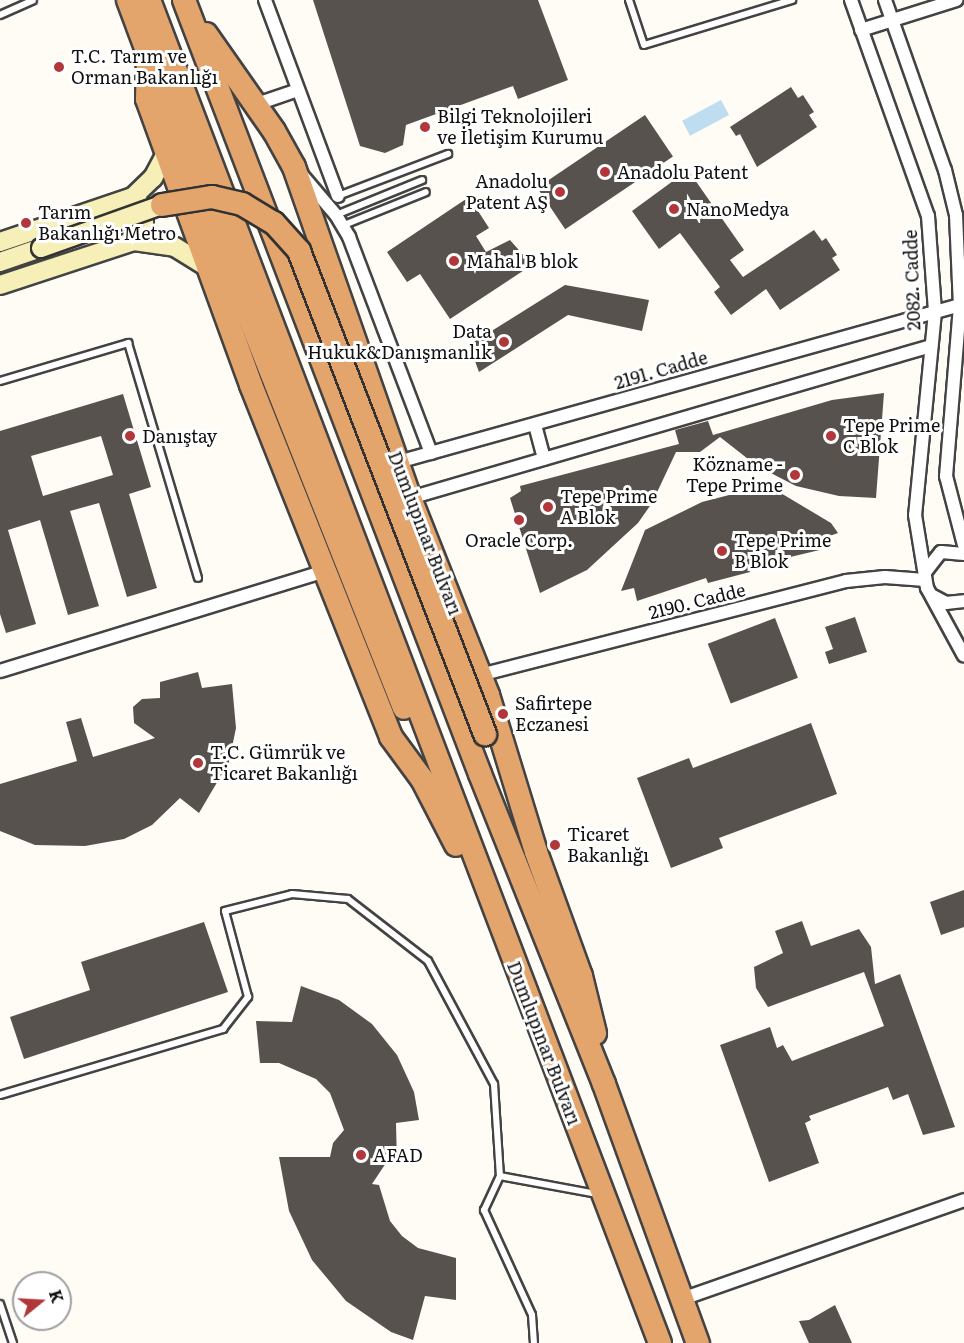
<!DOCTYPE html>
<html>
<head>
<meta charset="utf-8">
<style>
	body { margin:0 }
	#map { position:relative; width:964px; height:1343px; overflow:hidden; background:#fefcf5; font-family:Literata,serif }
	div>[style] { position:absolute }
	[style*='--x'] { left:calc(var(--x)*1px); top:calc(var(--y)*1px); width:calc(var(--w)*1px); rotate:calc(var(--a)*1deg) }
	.water>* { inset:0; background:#bfddf0; transform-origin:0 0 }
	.building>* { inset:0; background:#58524e; transform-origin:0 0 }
	.roads { filter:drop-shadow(2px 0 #434343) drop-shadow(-2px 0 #434343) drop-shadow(0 2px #434343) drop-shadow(0 -2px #434343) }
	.lane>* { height:6px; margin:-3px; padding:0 3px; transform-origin:3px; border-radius:3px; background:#fff }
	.street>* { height:12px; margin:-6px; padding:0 6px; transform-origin:6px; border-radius:6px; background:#fff }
	.secondary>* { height:18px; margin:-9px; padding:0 9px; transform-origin:9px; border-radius:9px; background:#f6f0b8 }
	.highway>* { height:22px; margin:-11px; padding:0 11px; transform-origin:11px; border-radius:11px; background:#e4a56d }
	.bridges { filter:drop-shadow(2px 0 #323232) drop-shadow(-2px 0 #323232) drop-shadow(0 2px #323232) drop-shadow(0 -2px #323232) }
	.secondary-bridge>* { height:18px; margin:-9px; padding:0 9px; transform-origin:9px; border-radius:9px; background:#f6f0b8 }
	.highway-bridge>* { height:22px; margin:-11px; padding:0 11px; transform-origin:11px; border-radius:11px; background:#e4a56d }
	.dots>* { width:16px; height:16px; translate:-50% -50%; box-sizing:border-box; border:3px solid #fff; border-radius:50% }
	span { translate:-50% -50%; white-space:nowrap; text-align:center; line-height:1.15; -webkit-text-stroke:6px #fff; paint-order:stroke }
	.poi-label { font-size:18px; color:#101010 }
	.left { translate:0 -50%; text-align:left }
	.right { translate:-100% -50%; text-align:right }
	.street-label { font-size:18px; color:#101010 }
	.north { position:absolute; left:12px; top:1271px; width:60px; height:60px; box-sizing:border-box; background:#fff; border:2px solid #9f9f9f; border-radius:50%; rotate:72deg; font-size:16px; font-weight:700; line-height:24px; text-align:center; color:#101010 }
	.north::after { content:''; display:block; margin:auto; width:21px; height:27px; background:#b1373b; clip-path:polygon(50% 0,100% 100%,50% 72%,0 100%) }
</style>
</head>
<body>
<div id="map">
	<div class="water">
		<i style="left:721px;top:100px;width:17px;height:44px;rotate:62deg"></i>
	</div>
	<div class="building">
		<i style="clip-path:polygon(313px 0,538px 0,568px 80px,518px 99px,513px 86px,406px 125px,403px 145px,385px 153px,360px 146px)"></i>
		<i style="clip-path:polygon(791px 87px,798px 98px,803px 95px,814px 112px,809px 115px,817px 127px,757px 167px,740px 134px,736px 136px,730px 127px)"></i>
		<i style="left:645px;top:115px;width:50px;height:130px;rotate:56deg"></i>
		<i style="clip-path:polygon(688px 170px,744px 250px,730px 260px,743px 277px,814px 230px,822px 241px,826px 238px,837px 255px,832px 258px,840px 270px,780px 310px,766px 289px,731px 315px,714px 292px,720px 287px,680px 233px,659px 249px,632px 211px)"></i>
		<i style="clip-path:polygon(469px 197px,489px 228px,476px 236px,486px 252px,510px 240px,532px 265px,450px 319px,420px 274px,407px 282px,387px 252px)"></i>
		<i style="clip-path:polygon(565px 285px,649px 300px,642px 331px,568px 315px,479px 372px,469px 345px)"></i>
		<i style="clip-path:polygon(884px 393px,876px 498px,839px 496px,796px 486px,757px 466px,720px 437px,700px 452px,676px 452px,652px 503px,638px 523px,587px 570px,540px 593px,510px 498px,521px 491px,520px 486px,679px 444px,675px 430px,708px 421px,713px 435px,832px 400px)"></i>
		<i style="clip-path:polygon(evenodd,123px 394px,151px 487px,129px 494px,157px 588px,127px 597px,99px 503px,70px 511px,99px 606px,68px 615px,40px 520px,8px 530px,36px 624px,6px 633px,0 614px,0 431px,123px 394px,101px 436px,113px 475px,43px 496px,31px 456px,101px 436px)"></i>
		<i style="clip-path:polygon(779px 492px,831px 523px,838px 533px,824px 538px,828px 548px,749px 567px,750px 572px,708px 583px,706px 578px,637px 601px,634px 588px,621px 591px,645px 530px,702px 502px,733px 494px)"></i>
		<i style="clip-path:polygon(855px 617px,867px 652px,829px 664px,825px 652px,833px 649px,825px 627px)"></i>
		<i style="left:775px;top:618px;width:64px;height:72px;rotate:69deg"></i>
		<i style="clip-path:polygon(198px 672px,202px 688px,232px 684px,236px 728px,229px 762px,199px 813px,180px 798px,152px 825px,124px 839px,85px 846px,35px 845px,0 831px,0 784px,77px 761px,66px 722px,81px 718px,93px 757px,155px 738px,134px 723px,133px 707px,142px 699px,160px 698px,160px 682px)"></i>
		<i style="clip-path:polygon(811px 723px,837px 794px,719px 838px,723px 848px,671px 868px,637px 778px,689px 758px,693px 768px)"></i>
		<i style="clip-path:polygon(964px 890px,964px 927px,941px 935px,930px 902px)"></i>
		<i style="clip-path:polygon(802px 921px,811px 946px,859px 929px,871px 947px,875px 984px,900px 974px,955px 1127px,923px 1135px,908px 1094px,893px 1100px,888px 1087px,809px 1116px,811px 1120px,805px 1123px,819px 1163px,769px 1182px,720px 1045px,770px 1027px,777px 1048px,783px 1045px,792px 1061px,884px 1026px,864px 972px,768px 1007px,756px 988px,754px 967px,783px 953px,775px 931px)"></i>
		<i style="clip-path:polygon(204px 922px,228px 992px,24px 1059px,10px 1017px,90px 990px,81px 962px)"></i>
		<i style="clip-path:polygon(301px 986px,339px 1000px,372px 1024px,397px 1055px,414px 1092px,419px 1120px,396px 1123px,397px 1164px,386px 1163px,372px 1184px,379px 1185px,390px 1221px,402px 1236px,418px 1248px,456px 1258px,456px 1300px,425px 1296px,413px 1340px,391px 1332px,346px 1301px,312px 1260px,289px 1211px,279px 1157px,330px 1157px,333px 1143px,344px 1130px,330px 1093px,316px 1079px,279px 1063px,260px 1063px,256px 1021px,292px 1022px)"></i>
		<i style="clip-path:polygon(835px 1305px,852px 1343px,809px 1343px,799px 1321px,809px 1320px)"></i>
	</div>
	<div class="roads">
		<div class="lane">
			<i style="--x:629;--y:0;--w:47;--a:71.6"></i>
			<i style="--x:644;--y:45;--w:155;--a:-16.9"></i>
			<i style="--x:0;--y:15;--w:36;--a:-24"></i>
			<i style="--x:338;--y:196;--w:118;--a:-20.9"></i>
			<i style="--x:336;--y:215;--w:93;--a:-22.1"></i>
			<i style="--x:344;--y:225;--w:88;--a:-21.9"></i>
			<i style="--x:0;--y:381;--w:134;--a:-16.5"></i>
			<i style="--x:128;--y:343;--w:245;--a:73.4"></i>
			<i style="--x:0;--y:1095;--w:233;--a:-16.5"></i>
			<i style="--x:223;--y:1029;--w:41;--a:-52"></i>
			<i style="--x:248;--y:997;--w:89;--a:-105"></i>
			<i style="--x:225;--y:911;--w:69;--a:-14.2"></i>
			<i style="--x:292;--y:894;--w:56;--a:5.1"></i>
			<i style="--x:348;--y:899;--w:101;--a:37.8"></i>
			<i style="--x:428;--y:961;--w:140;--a:61.8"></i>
			<i style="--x:494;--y:1084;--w:92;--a:86.3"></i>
			<i style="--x:500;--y:1176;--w:38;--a:115"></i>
			<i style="--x:484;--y:1210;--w:115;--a:65.4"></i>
			<i style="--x:532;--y:1315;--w:28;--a:86"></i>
			<i style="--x:500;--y:1176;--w:99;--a:10.5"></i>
			<i style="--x:0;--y:1304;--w:41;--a:71.6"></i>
		</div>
		<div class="street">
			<i style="--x:265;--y:0;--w:209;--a:69.6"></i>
			<i style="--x:851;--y:0;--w:229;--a:70.4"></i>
			<i style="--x:928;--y:216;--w:96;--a:85.8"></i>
			<i style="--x:935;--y:312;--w:204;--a:95.6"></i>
			<i style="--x:915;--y:515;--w:74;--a:80.7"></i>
			<i style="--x:927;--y:588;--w:77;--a:61.4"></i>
			<i style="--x:885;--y:0;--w:180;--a:70.6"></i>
			<i style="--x:945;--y:170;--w:46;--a:76.3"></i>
			<i style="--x:956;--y:215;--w:91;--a:87.5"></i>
			<i style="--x:960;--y:306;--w:171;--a:94.7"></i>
			<i style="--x:946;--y:476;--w:71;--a:75.4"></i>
			<i style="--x:861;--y:30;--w:100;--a:-17.5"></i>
			<i style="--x:254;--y:105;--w:46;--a:-18.8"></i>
			<i style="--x:301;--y:174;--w:54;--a:49.5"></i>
			<i style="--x:336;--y:215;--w:26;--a:59"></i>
			<i style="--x:349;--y:237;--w:231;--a:69.2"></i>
			<i style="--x:535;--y:425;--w:35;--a:75"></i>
			<i style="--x:398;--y:462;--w:588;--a:-15.6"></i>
			<i style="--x:410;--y:498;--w:543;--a:-16.26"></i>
			<i style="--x:926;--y:571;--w:24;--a:-52"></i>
			<i style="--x:941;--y:552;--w:23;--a:5"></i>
			<i style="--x:933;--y:596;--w:15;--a:28"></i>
			<i style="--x:946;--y:603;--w:18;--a:-6"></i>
			<i style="--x:0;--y:671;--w:341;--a:-17.1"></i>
			<i style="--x:480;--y:675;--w:378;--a:-14.4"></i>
			<i style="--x:846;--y:581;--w:39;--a:-6"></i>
			<i style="--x:885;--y:577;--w:40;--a:4.3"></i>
			<i style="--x:682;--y:1299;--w:299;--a:-19.3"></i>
		</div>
		<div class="secondary">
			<i style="--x:134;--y:241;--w:20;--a:-60"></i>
			<i style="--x:144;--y:224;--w:15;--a:-94"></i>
			<i style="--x:143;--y:209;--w:11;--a:-124"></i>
			<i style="--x:0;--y:242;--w:140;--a:-18.7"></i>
			<i style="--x:133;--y:197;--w:28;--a:-44"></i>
			<i style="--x:153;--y:178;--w:27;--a:-62"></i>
			<i style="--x:0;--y:262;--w:43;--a:-18.9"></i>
			<i style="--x:0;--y:285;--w:141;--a:-18.2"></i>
			<i style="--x:134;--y:241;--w:41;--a:8.3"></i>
			<i style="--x:175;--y:247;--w:40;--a:32"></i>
		</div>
		<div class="highway">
			<i style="--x:128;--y:0;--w:217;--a:69.5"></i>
			<i style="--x:204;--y:203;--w:543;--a:68.39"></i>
			<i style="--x:149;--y:0;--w:1437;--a:69.17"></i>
			<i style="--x:184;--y:0;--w:829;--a:69.07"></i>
			<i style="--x:480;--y:774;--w:334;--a:68.2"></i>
			<i style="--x:604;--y:1084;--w:276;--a:70.1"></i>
			<i style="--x:206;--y:34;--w:118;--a:55"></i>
			<i style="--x:274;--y:131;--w:41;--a:60.9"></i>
			<i style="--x:294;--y:167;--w:351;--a:70.7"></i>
			<i style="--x:410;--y:498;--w:212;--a:68.4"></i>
			<i style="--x:488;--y:695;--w:164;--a:73"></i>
			<i style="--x:536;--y:852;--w:132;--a:70.1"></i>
			<i style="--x:581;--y:976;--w:59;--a:76.2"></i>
			<i style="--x:148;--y:53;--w:46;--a:91.2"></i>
			<i style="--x:147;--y:99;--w:304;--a:70"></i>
			<i style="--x:251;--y:385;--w:379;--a:68.3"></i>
			<i style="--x:391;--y:737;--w:52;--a:53.6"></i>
			<i style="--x:422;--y:779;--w:74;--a:62.7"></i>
		</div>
	</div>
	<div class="bridges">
		<div class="secondary-bridge">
			<i style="--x:41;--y:248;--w:128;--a:-19.6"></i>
		</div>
		<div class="highway-bridge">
			<i style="--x:162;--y:205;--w:51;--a:-9.1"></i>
			<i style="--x:212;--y:197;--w:31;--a:13"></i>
			<i style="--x:242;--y:204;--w:37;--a:31"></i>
			<i style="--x:274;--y:223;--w:38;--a:48"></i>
			<i style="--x:299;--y:251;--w:518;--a:68.94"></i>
		</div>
	</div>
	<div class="dots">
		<i style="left:59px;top:67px;background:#b1373b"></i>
		<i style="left:425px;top:127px;background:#b1373b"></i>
		<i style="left:605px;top:172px;background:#b1373b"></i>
		<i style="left:560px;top:192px;background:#b1373b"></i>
		<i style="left:674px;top:209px;background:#b1373b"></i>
		<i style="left:26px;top:223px;background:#b1373b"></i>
		<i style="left:454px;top:261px;background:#b1373b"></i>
		<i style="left:504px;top:342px;background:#b1373b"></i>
		<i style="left:130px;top:436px;background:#b1373b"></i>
		<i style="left:831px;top:436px;background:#b1373b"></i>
		<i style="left:795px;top:475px;background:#b1373b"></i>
		<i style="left:548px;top:507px;background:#b1373b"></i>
		<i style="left:519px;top:520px;background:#b1373b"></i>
		<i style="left:722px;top:551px;background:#b1373b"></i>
		<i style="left:503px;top:714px;background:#b1373b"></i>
		<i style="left:198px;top:763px;background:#b1373b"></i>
		<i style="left:555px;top:845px;background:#b1373b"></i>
		<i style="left:361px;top:1155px;background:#b1373b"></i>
	</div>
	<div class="poi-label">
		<span class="left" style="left:71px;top:67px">T.C. Tarım ve<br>Orman Bakanlığı</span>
		<span class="left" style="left:437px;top:127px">Bilgi Teknolojileri<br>ve İletişim Kurumu</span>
		<span class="left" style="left:617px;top:172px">Anadolu Patent</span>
		<span class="right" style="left:548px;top:192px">Anadolu<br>Patent AŞ</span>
		<span class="left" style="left:686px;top:209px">NanoMedya</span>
		<span class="left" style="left:38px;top:223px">Tarım<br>Bakanlığı Metro</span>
		<span class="left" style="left:466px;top:261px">Mahal B blok</span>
		<span class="right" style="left:492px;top:342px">Data<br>Hukuk&amp;Danışmanlık</span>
		<span class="left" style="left:843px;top:436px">Tepe Prime<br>C Blok</span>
		<span class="left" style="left:142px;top:436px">Danıştay</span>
		<span class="right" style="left:783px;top:475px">Közname -<br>Tepe Prime</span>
		<span class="left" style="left:560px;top:507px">Tepe Prime<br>A Blok</span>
		<span style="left:519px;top:540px">Oracle Corp.</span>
		<span class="left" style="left:734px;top:551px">Tepe Prime<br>B Blok</span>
		<span class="left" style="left:515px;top:714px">Safirtepe<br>Eczanesi</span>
		<span class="left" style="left:210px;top:763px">T.C. Gümrük ve<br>Ticaret Bakanlığı</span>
		<span class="left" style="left:567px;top:845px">Ticaret<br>Bakanlığı</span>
		<span class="left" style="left:373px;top:1155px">AFAD</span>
	</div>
	<div class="street-label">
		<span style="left:912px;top:280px;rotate:-92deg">2082. Cadde</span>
		<span style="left:661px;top:370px;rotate:-16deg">2191. Cadde</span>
		<span style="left:425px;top:533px;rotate:69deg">Dumlupınar Bulvarı</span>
		<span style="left:697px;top:601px;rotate:-14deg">2190. Cadde</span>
		<span style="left:544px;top:1043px;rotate:69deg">Dumlupınar Bulvarı</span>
	</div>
	<div class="north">K</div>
</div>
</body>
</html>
